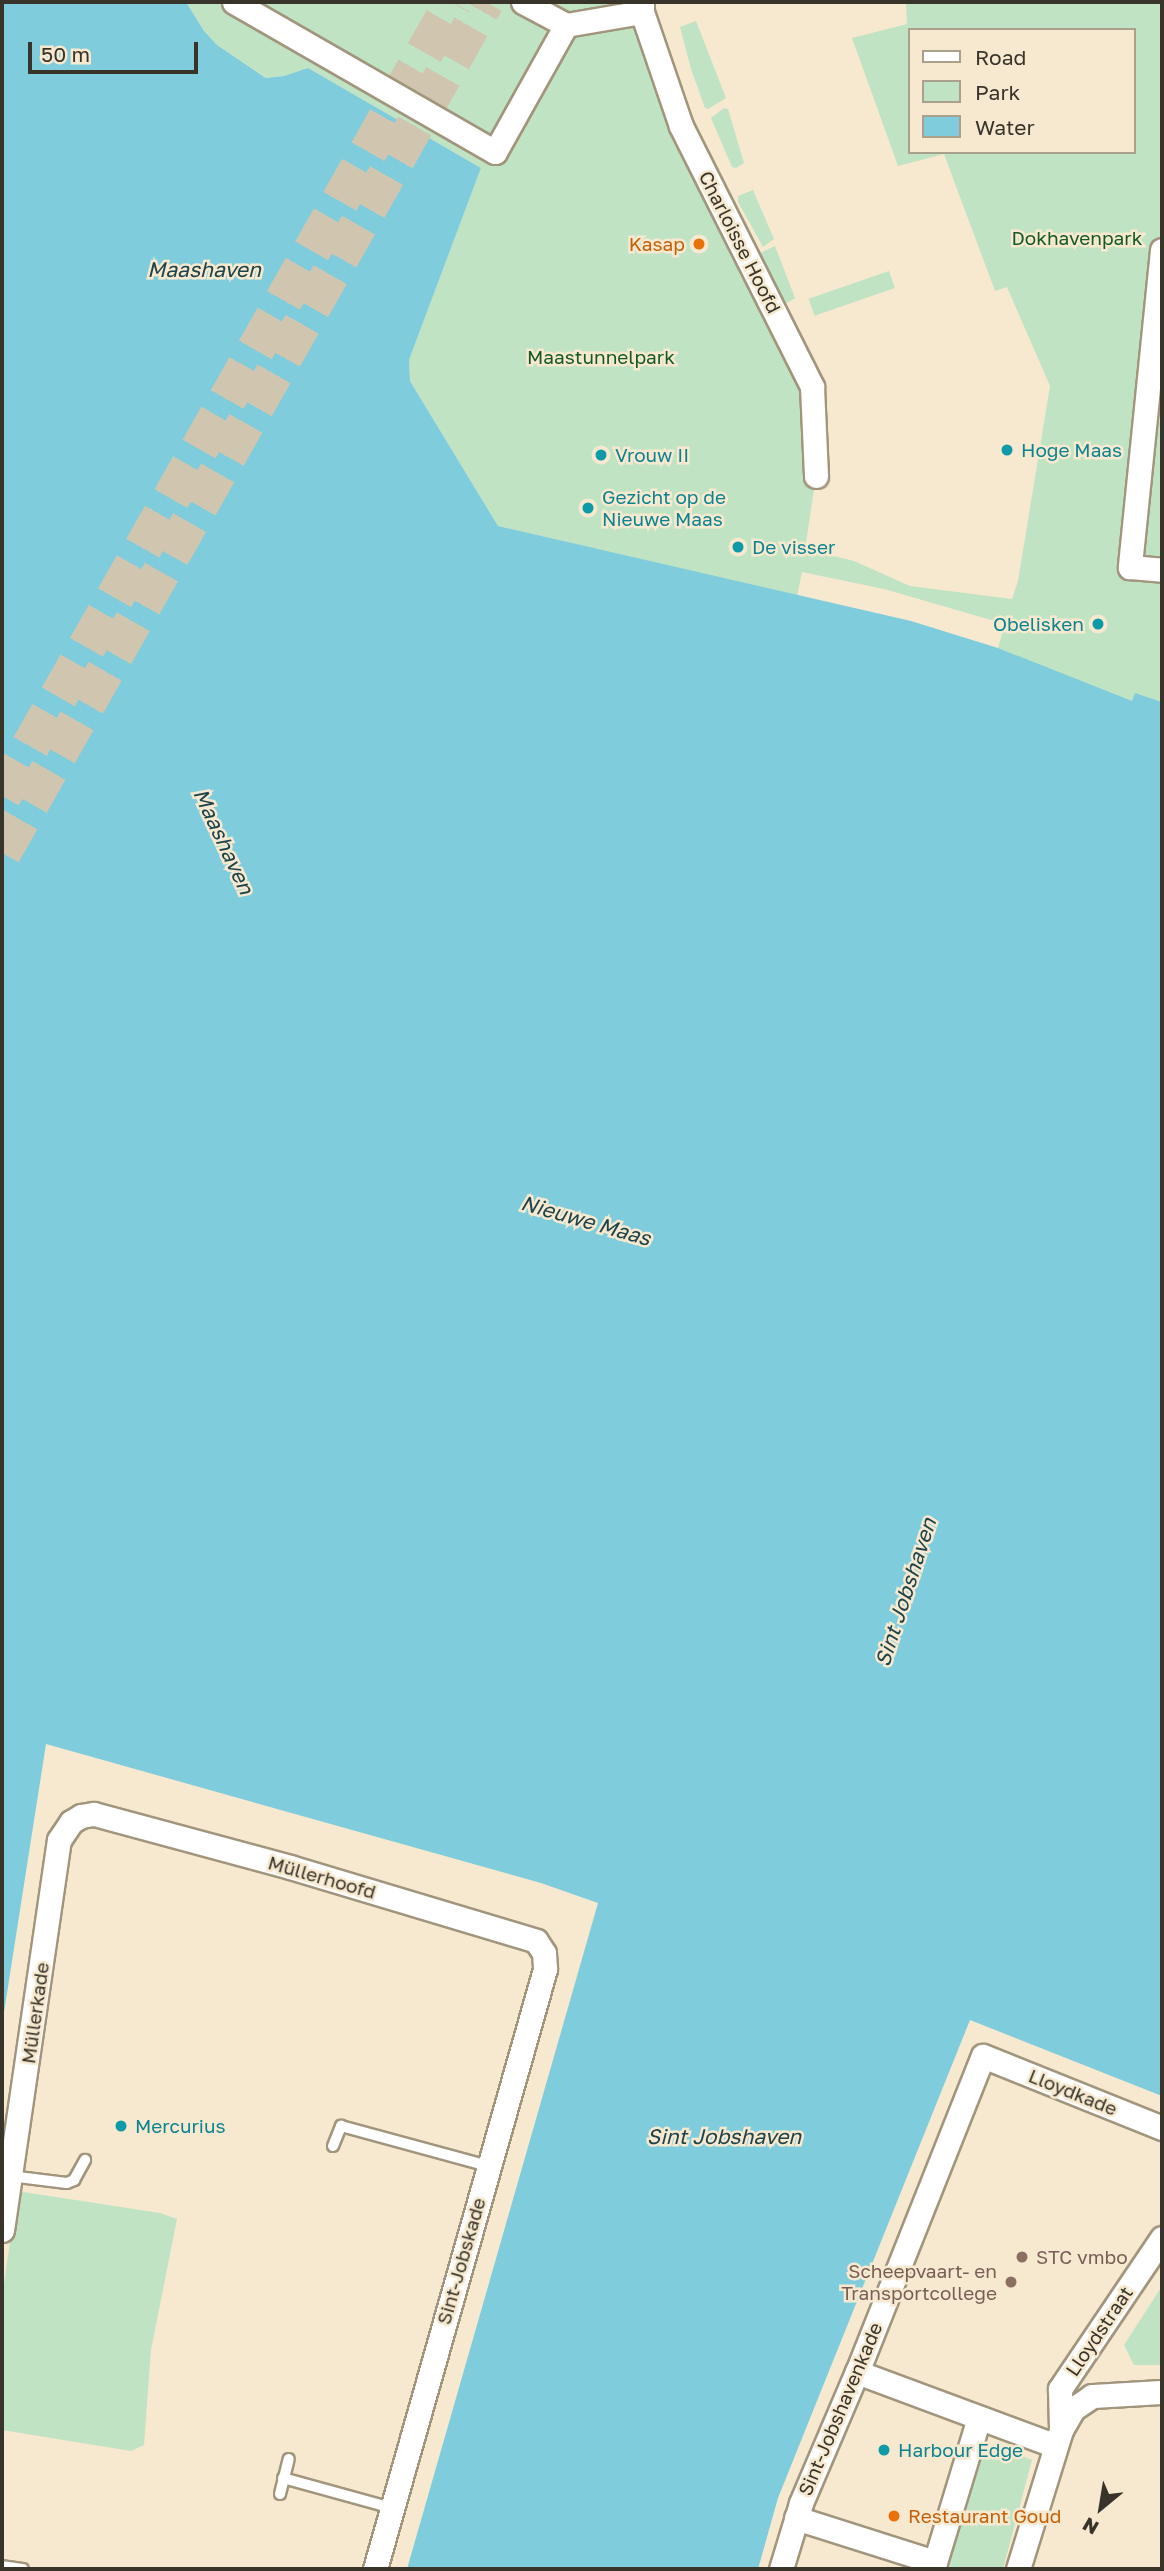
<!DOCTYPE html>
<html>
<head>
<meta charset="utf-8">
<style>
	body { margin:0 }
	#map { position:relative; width:1164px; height:2571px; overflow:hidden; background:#f6e9cf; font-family:"Golos Text",sans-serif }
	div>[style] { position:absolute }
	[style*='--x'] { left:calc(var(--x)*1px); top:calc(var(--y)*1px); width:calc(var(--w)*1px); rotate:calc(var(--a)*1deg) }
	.green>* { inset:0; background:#c0e3c3; transform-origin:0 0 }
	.water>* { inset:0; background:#7fccdc }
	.highway-tunnel>* { height:38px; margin-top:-19px; transform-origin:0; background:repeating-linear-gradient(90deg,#d0c5ae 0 38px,transparent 0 57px) }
	.roads { filter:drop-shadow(2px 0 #a1957d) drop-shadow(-2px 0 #a1957d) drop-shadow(0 2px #a1957d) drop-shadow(0 -2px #a1957d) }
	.lane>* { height:10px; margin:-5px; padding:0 5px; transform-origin:5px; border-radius:5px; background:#fff }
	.street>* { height:23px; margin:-11.5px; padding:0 11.5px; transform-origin:11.5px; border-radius:11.5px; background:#fff }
	.dots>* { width:19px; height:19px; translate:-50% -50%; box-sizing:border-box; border:4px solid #f6e9cf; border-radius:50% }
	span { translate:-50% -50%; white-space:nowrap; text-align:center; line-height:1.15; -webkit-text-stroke:5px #f6e9cf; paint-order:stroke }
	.park-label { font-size:19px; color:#135923 }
	.street-label { font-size:19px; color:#39342a }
	.food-label { font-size:19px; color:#c56008 }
	.right { translate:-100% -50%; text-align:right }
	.left { translate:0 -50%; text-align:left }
	.culture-label { font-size:19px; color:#0d838f }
	.education-label { font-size:19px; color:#785e54 }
	.water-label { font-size:21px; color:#1e434a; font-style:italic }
	.frame { position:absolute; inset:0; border:4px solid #39342a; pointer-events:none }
	.legend { position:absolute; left:908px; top:28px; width:228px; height:126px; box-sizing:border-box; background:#f6e9cf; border:2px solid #aaa18d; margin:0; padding:9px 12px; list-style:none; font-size:21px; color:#39342a }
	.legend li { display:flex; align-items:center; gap:14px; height:35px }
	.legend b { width:35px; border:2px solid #aaa18d }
	.north { position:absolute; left:1066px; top:2473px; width:70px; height:70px; -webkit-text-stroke:5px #f6e9cf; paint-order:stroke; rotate:210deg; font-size:19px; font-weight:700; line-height:28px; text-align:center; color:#39342a }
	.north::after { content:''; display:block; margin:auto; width:24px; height:32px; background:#39342a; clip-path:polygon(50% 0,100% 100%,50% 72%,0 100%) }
	.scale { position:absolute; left:28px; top:42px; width:170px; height:32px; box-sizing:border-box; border:4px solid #39342a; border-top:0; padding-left:9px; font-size:21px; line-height:24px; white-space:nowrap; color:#39342a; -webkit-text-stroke:5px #f6e9cf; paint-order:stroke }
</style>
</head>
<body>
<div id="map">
	<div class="green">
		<i style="clip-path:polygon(evenodd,186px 2px,642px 2px,668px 90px,798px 353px,816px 476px,805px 549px,854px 561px,910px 586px,1012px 599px,1018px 581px,1050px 386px,1007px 287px,995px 291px,944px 154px,898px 166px,852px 38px,907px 24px,906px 2px,1162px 2px,1162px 702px,1135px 693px,1132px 702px,998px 648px,1005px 624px,884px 589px,802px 572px,797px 596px,498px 526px,410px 381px,409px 360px,481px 168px,308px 68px,284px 76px,267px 78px,217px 45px,204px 31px,186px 2px,910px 30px,1134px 30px,1134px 152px,910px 152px,910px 30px)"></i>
		<i style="clip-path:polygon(696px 21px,726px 98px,708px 109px,705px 108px,691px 69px,680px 27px)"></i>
		<i style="clip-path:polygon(724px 108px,728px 109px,744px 163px,736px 168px,732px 167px,711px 118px)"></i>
		<i style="clip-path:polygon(753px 190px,774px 239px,763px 247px,738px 202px,738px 196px)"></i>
		<i style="clip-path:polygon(775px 246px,795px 298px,785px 304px,760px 257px,760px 253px)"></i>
		<i style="left:889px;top:271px;width:18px;height:85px;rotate:71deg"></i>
		<i style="clip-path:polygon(17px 2191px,160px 2213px,177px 2219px,151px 2350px,144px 2445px,131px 2451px,2px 2430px,2px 2299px)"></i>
		<i style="clip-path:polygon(1162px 2286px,1162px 2365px,1134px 2365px,1124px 2345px)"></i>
		<i style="clip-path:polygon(989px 2447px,1002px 2448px,1032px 2460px,1003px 2569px,945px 2569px,976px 2463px)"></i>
	</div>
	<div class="water">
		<i style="clip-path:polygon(2px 2px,186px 2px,204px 31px,217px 45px,266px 78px,284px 76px,308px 68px,481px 168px,409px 360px,410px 381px,498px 526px,911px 621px,998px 648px,1132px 701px,1135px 693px,1162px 702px,1162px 2096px,970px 2020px,778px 2498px,758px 2569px,407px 2569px,598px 1903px,541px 1883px,46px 1744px,2px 2025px)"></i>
	</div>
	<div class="highway-tunnel">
		<i style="--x:2;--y:796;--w:913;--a:-60.4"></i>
		<i style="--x:2;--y:853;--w:979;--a:-60.42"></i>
	</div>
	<div class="roads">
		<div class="lane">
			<i style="--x:333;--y:2146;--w:22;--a:-68"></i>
			<i style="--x:341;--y:2126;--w:152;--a:15.2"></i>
			<i style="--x:10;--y:2176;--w:57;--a:7"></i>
			<i style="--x:67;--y:2183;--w:8;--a:-23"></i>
			<i style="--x:74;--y:2180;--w:23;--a:-61"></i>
			<i style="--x:283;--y:2478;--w:113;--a:15.4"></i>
			<i style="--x:280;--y:2494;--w:36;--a:-76"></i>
			<i style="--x:2;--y:2566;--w:21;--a:8"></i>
		</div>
		<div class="street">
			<i style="--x:234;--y:2;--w:301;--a:29.9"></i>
			<i style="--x:495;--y:152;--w:145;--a:-60.8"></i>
			<i style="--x:523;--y:2;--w:49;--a:28.1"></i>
			<i style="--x:566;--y:25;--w:77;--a:-9.7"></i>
			<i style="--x:642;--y:12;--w:10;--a:-90"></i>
			<i style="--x:642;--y:12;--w:120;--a:71.1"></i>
			<i style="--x:681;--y:126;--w:292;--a:63.3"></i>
			<i style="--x:812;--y:387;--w:89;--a:87.4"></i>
			<i style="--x:1162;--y:250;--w:319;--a:95.8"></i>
			<i style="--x:1130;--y:567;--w:32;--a:5"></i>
			<i style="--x:2;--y:2230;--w:394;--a:-81.7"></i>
			<i style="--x:59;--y:1840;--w:22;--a:-56"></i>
			<i style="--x:71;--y:1822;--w:12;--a:-31"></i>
			<i style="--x:81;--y:1816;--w:13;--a:-9"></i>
			<i style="--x:94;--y:1814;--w:203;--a:15.1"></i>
			<i style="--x:290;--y:1867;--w:257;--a:16.7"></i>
			<i style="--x:536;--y:1941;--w:14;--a:56"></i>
			<i style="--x:544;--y:1953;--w:16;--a:86"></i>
			<i style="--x:545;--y:1969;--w:624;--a:105.82"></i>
			<i style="--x:857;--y:2372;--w:212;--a:20.4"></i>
			<i style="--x:1061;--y:2430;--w:41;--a:-91.4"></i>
			<i style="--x:1060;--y:2389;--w:182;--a:-56"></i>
			<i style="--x:796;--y:2518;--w:146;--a:17.6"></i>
			<i style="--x:781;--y:2569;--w:69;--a:-73.1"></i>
			<i style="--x:801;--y:2503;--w:142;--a:-66.9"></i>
			<i style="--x:857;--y:2372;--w:340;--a:-68.3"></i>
			<i style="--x:983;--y:2056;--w:193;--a:21.9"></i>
			<i style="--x:933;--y:2569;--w:158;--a:-73.1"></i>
			<i style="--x:1018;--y:2569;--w:145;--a:-72.8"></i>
			<i style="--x:1061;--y:2430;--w:24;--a:-60"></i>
			<i style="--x:1073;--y:2409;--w:23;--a:-34"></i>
			<i style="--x:1092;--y:2396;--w:70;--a:-3.3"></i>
		</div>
	</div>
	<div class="dots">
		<i style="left:699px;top:244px;background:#e8710a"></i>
		<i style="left:1007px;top:450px;background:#0f9aa8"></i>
		<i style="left:601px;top:455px;background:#0f9aa8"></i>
		<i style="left:588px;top:508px;background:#0f9aa8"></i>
		<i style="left:738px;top:547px;background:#0f9aa8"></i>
		<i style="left:1098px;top:624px;background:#0f9aa8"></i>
		<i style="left:121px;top:2126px;background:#0f9aa8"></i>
		<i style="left:1022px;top:2257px;background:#8d6e63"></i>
		<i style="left:1011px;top:2282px;background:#8d6e63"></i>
		<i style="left:884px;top:2450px;background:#0f9aa8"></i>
		<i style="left:894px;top:2516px;background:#e8710a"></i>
	</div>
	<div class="park-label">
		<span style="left:1077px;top:238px">Dokhavenpark</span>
		<span style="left:601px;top:357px">Maastunnelpark</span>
	</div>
	<div class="street-label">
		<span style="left:740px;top:242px;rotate:63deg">Charloisse Hoofd</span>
		<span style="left:322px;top:1877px;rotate:16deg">Müllerhoofd</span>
		<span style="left:35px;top:2013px;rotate:-82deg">Müllerkade</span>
		<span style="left:1073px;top:2092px;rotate:22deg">Lloydkade</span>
		<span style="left:461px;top:2261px;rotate:-74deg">Sint-Jobskade</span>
		<span style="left:1099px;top:2331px;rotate:-56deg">Lloydstraat</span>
		<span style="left:840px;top:2409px;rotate:-67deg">Sint-Jobshavenkade</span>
	</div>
	<div class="food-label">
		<span class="right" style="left:685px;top:244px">Kasap</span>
		<span class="left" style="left:908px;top:2516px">Restaurant Goud</span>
	</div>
	<div class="culture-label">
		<span class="left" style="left:1021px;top:450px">Hoge Maas</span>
		<span class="left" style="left:615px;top:455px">Vrouw II</span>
		<span class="left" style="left:602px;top:508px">Gezicht op de<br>Nieuwe Maas</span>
		<span class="left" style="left:752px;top:547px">De visser</span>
		<span class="right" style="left:1084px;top:624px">Obelisken</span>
		<span class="left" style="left:135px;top:2126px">Mercurius</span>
		<span class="left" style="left:898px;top:2450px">Harbour Edge</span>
	</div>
	<div class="education-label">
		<span class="left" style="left:1036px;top:2257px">STC vmbo</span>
		<span class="right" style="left:997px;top:2282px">Scheepvaart- en<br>Transportcollege</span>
	</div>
	<div class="water-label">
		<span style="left:204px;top:269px">Maashaven</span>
		<span style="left:224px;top:841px;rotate:65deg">Maashaven</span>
		<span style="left:586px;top:1220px;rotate:16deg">Nieuwe Maas</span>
		<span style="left:905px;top:1592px;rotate:-72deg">Sint Jobshaven</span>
		<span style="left:724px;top:2136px">Sint Jobshaven</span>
	</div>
	<div class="frame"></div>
	<ul class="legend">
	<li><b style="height:9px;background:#fff"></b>Road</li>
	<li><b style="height:19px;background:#c0e3c3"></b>Park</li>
	<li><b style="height:19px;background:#7fccdc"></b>Water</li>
	</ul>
	<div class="north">N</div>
	<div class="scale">50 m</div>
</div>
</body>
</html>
